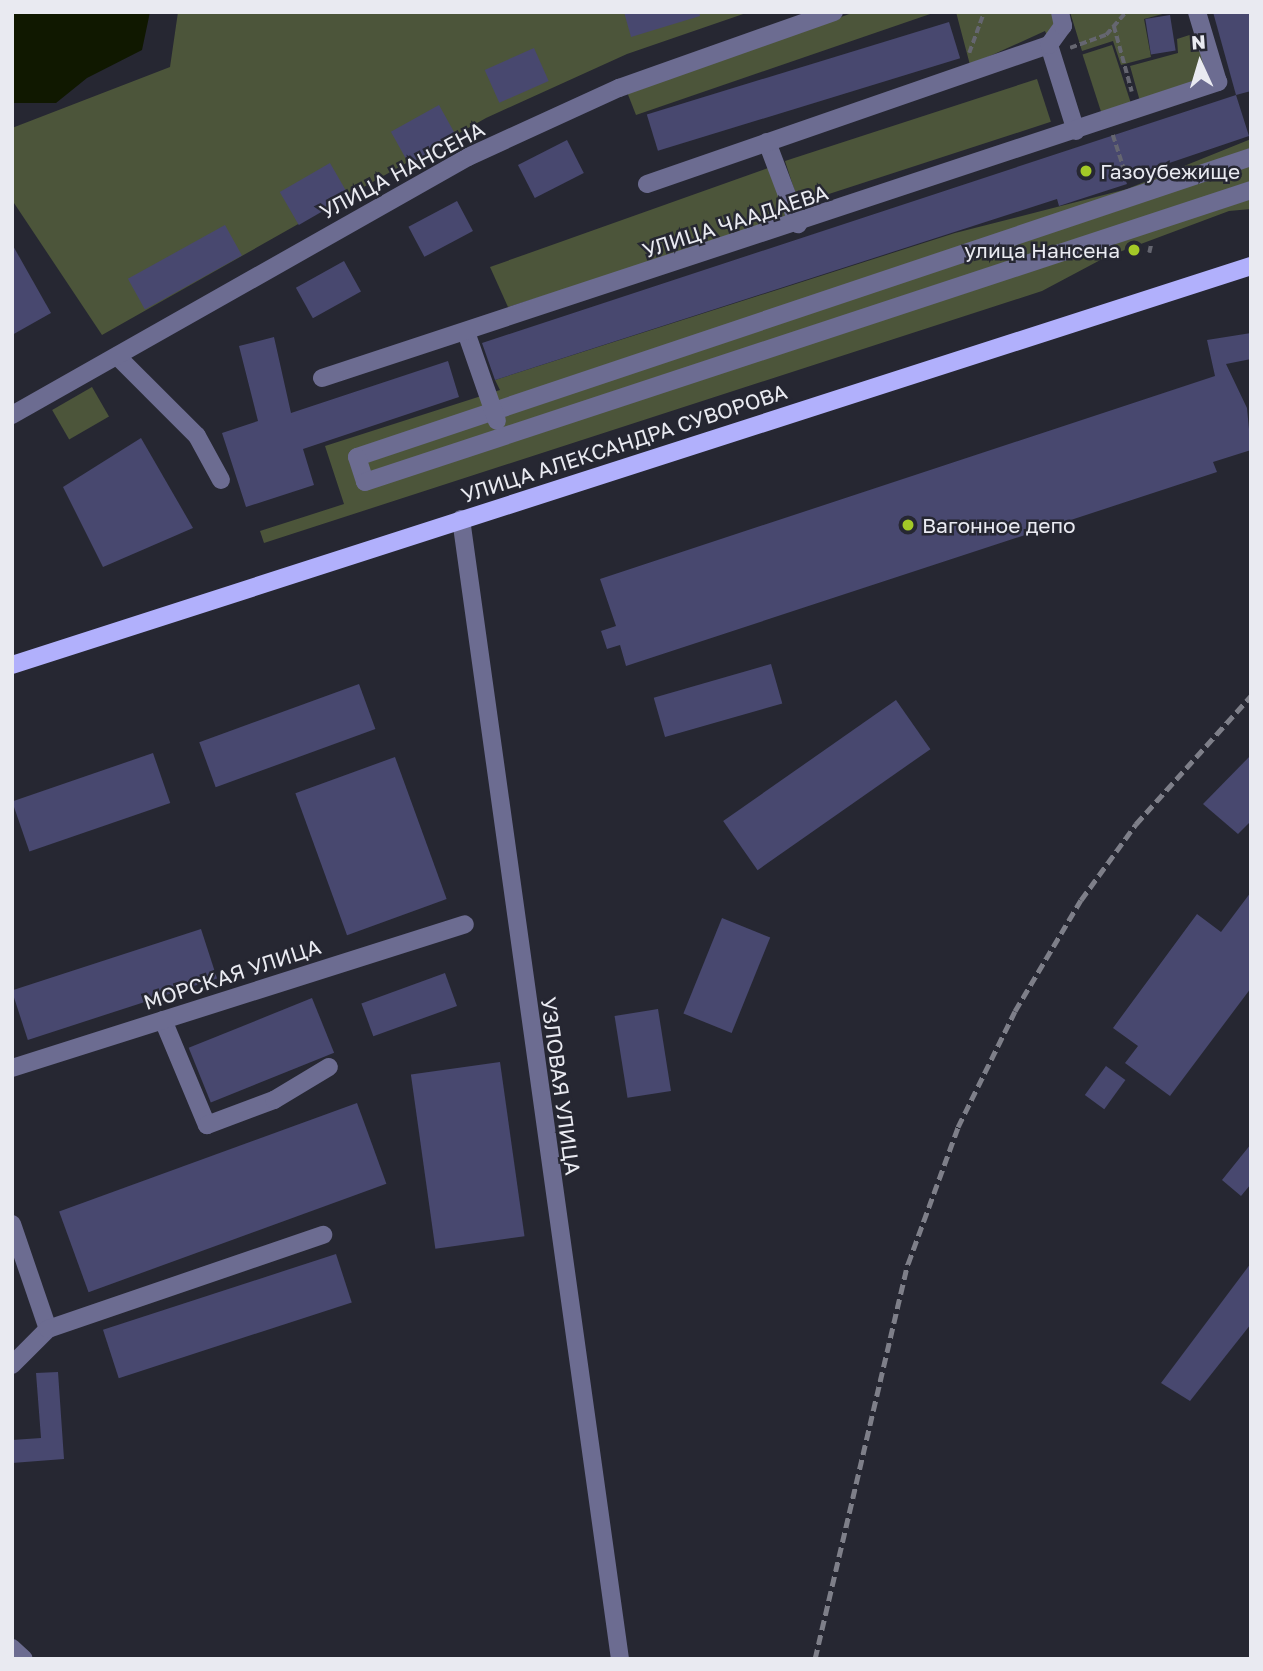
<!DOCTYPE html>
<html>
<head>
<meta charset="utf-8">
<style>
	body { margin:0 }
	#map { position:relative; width:1263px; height:1671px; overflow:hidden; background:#262732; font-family:"Golos Text",sans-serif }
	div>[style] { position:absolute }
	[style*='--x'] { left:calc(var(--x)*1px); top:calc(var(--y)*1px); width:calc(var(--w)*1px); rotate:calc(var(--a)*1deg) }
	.green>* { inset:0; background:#4c553a; transform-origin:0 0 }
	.water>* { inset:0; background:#101800 }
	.building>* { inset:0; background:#48486f; transform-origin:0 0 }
	.path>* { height:3.5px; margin-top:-1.75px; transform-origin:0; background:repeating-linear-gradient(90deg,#656670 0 7px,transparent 0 10.5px) }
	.minor>* { height:18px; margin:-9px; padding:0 9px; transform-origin:9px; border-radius:9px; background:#6c6c91 }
	.major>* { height:18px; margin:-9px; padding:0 9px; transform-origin:9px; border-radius:9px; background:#b1b0fc }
	.rail>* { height:5px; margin-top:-2.5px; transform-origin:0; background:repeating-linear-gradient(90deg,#7e7f89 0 10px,transparent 0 15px) }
	.dots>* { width:19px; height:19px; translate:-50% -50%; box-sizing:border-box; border:4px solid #262732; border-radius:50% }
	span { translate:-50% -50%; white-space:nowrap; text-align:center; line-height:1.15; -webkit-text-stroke:5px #262732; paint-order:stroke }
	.street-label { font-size:21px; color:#e9eaf1 }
	.poi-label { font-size:21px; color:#e9eaf1 }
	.left { translate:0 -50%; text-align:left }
	.right { translate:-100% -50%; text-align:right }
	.frame { position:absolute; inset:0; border:14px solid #e9eaf1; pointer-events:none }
	.north { position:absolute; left:1165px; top:28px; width:70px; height:70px; -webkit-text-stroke:5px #262732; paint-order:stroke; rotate:356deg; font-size:19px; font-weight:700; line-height:28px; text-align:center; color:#e9eaf1 }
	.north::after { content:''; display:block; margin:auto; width:24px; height:32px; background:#e9eaf1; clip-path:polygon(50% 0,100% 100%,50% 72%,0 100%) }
</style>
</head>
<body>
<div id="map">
	<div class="green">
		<i style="clip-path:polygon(178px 12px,749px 12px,627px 54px,486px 118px,102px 335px,12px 200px,12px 128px,170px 67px)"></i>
		<i style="clip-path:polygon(855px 12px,936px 12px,636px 115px,627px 92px)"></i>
		<i style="clip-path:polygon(956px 12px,1052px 12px,1059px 36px,1049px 40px,1045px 31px,970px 65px)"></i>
		<i style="clip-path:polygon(1070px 12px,1170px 12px,1144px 19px,1151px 57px,1121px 65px,1113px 41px,1082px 51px)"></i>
		<i style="clip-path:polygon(1199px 32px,1213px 79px,1141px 105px,1130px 66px,1178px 53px,1177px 39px)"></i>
		<i style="left:1112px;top:45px;width:65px;height:31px;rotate:72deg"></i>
		<i style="left:1037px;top:79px;width:45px;height:265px;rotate:72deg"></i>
		<i style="clip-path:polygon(1251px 139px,1251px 209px,1229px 211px,1106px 257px,1042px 291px,264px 543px,260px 531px,344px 504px,325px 446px,500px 390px,495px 380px,955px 233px,1127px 189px)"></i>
		<i style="clip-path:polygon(768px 168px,788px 220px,508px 307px,490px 267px)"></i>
		<i style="left:92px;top:387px;width:34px;height:46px;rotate:60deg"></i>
	</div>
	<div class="water">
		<i style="clip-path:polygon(12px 12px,150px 12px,142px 50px,87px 78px,56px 103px,12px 103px)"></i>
	</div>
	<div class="building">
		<i style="clip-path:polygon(624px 12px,699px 12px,700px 16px,631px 37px)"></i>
		<i style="clip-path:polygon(1213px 12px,1251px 12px,1251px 91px,1236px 95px)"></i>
		<i style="left:1170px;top:15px;width:36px;height:25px;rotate:81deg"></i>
		<i style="left:949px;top:22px;width:38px;height:316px;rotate:73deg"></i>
		<i style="left:534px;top:48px;width:36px;height:54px;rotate:66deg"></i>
		<i style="clip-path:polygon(1236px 95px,1249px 136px,1125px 178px,1127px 184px,1059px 206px,1057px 199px,495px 380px,482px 343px)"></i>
		<i style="left:439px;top:105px;width:37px;height:55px;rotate:61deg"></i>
		<i style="left:567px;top:140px;width:37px;height:55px;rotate:63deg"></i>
		<i style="left:330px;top:163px;width:38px;height:58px;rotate:60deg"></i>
		<i style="left:457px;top:201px;width:34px;height:55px;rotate:62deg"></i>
		<i style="left:225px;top:225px;width:35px;height:111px;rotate:61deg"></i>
		<i style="clip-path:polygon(12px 244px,51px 313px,12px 335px)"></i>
		<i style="left:344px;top:261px;width:35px;height:55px;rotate:61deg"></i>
		<i style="clip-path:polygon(1251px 333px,1251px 359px,1226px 364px,1247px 408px,1251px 450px,1213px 462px,1217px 472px,626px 666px,620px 645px,607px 649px,601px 631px,616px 626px,600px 579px,1215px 376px,1207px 340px)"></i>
		<i style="clip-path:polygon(274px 337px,291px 413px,448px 361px,459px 397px,303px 449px,314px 485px,246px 507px,222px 433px,258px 421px,239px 346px)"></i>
		<i style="clip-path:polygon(141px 438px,193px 528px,103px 567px,63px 487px)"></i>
		<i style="left:771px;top:664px;width:41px;height:122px;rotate:74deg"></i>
		<i style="left:359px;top:684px;width:48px;height:170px;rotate:70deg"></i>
		<i style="left:896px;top:700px;width:60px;height:211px;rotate:55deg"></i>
		<i style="left:153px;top:753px;width:53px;height:149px;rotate:71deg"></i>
		<i style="clip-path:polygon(1251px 755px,1251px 821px,1238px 834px,1203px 804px)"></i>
		<i style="left:395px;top:757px;width:151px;height:106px;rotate:70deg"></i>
		<i style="clip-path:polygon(1251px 892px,1251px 988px,1170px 1096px,1125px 1063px,1138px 1046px,1113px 1028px,1197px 914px,1221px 932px)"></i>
		<i style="left:722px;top:918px;width:52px;height:103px;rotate:22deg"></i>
		<i style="left:201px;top:929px;width:52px;height:199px;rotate:72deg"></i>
		<i style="left:445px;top:973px;width:35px;height:89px;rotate:70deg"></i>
		<i style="left:312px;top:998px;width:59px;height:133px;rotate:68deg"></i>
		<i style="left:658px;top:1009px;width:83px;height:44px;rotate:81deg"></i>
		<i style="left:500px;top:1062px;width:176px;height:90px;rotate:82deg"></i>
		<i style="left:1106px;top:1066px;width:24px;height:36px;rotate:36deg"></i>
		<i style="left:357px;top:1103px;width:86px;height:317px;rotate:70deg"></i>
		<i style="clip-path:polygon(1251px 1144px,1251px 1184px,1241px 1196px,1222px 1180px)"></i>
		<i style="left:336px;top:1254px;width:51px;height:245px;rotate:72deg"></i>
		<i style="clip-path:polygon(1251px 1263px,1251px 1324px,1190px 1401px,1161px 1383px)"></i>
		<i style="clip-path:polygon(58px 1372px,64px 1459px,12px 1463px,12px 1440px,41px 1438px,36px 1373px)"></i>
	</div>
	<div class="path">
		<i style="--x:1114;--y:26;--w:68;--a:74.7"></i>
		<i style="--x:1070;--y:48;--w:38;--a:-20"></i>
		<i style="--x:1106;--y:35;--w:30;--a:-49"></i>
		<i style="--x:969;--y:53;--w:44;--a:-69.9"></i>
		<i style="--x:1113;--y:135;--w:45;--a:72"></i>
		<i style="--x:1149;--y:253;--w:9;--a:-77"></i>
	</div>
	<div class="minor">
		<i style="--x:1049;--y:45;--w:90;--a:72.6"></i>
		<i style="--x:767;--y:142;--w:88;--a:69.3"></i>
		<i style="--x:1251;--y:157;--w:943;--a:161.45"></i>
		<i style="--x:357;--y:457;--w:26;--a:72"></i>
		<i style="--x:365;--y:482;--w:933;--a:-18.24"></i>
		<i style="--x:647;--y:184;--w:425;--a:-19.1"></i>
		<i style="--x:1049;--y:45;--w:24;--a:-54"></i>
		<i style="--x:1063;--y:26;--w:14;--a:-102"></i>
		<i style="--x:466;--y:332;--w:94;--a:70.8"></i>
		<i style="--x:117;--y:356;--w:113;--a:45"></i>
		<i style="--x:197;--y:436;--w:50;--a:61.4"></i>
		<i style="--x:322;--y:378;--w:944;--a:-18.28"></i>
		<i style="--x:1218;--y:82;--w:73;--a:-106.7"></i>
		<i style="--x:12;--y:415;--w:524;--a:-29.5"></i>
		<i style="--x:468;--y:157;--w:166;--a:-24.6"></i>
		<i style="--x:619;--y:88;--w:228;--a:-19.5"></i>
		<i style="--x:461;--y:519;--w:1151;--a:82.06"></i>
		<i style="--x:163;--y:1020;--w:114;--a:67.3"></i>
		<i style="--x:207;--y:1125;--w:72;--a:-20.5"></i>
		<i style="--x:274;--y:1100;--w:64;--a:-31"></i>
		<i style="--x:12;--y:1068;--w:475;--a:-17.6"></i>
		<i style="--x:12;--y:1224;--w:111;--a:71.1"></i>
		<i style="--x:12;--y:1365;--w:51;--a:-45"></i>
		<i style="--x:48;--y:1329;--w:291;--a:-18.9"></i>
		<i style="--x:12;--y:1648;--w:16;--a:43"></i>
	</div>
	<div class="major">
		<i style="--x:12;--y:665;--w:1302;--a:-17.85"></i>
	</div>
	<div class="rail">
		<i style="--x:815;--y:1659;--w:406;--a:-76.8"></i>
		<i style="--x:908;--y:1264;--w:146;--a:-69.9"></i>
		<i style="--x:958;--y:1127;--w:129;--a:-63.8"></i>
		<i style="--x:1015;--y:1011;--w:129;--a:-59.3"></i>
		<i style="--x:1081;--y:900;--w:94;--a:-54.1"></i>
		<i style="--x:1136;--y:824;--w:172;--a:-48.1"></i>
	</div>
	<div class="dots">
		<i style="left:1086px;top:171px;background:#a3c927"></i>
		<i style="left:1134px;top:250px;background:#a3c927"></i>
		<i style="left:908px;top:525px;background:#a3c927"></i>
	</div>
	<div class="street-label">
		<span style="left:402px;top:170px;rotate:-28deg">УЛИЦА НАНСЕНА</span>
		<span style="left:735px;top:221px;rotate:-18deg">УЛИЦА ЧААДАЕВА</span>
		<span style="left:624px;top:443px;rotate:-18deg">УЛИЦА АЛЕКСАНДРА СУВОРОВА</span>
		<span style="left:232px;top:974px;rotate:-18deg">МОРСКАЯ УЛИЦА</span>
		<span style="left:561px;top:1086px;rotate:82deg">УЗЛОВАЯ УЛИЦА</span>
	</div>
	<div class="poi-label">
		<span class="left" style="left:1100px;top:171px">Газоубежище</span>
		<span class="right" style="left:1120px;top:250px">улица Нансена</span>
		<span class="left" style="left:922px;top:525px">Вагонное депо</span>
	</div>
	<div class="frame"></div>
	<div class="north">N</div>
</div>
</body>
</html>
